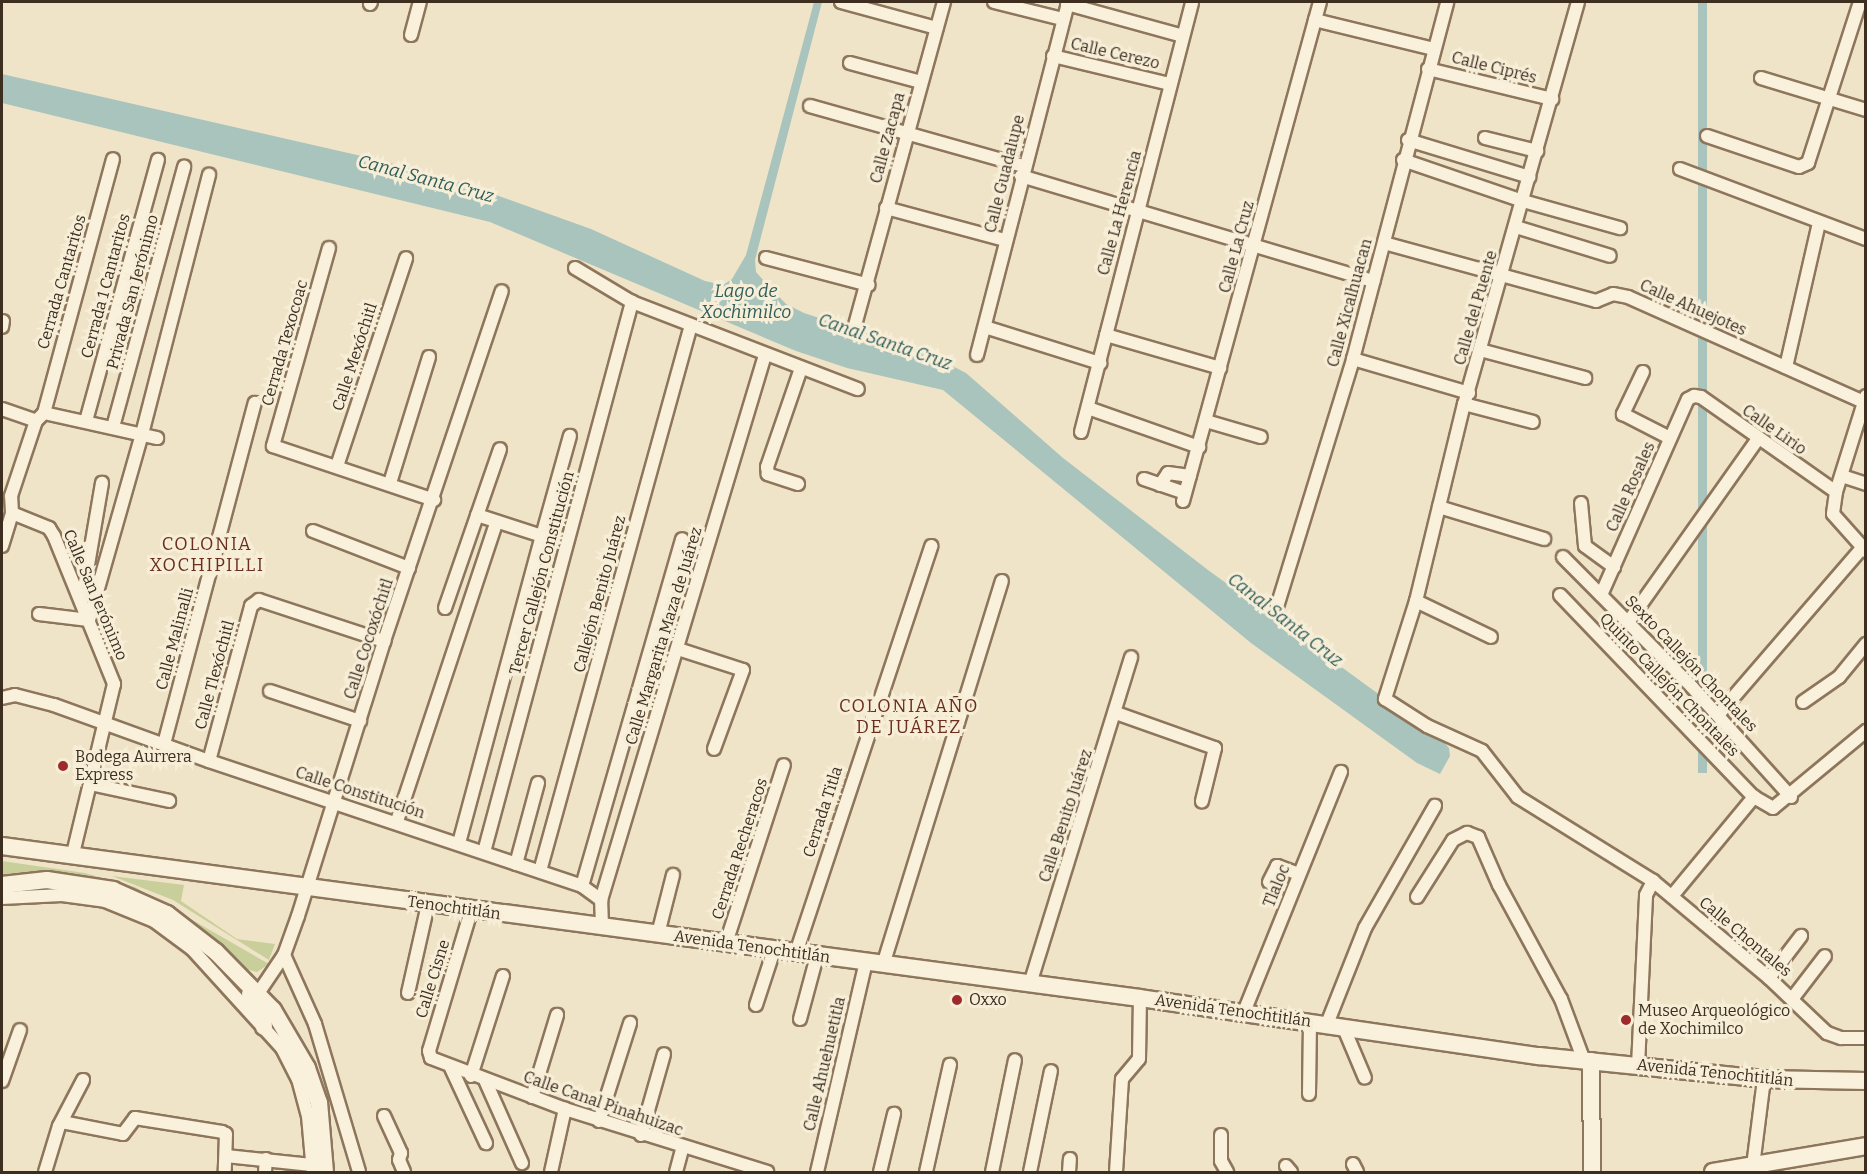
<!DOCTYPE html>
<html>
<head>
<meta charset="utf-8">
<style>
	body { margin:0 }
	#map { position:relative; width:1867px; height:1174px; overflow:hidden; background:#f0e4c8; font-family:Bitter,serif }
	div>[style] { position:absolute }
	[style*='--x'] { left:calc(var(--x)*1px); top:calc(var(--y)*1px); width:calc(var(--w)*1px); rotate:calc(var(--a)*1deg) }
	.green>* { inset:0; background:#c9cf9b }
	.water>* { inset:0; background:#a9c4bc; transform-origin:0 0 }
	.roads { filter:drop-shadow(2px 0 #8d765c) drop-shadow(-2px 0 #8d765c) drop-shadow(0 2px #8d765c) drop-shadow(0 -2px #8d765c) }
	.street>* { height:12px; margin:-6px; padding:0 6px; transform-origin:6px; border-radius:6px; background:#faf1dc }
	.secondary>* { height:16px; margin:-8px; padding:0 8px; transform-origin:8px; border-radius:8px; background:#faf1dc }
	.dots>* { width:16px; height:16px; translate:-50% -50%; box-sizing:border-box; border:3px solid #f7eed8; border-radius:50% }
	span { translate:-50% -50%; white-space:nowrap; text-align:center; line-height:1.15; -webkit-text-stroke:6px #f7eed8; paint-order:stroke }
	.street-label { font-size:16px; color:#3d2e20 }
	.poi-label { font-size:16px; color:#3d2e20 }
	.left { translate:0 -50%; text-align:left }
	.water-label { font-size:18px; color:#2f5d5a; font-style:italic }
	.neighbourhood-label { font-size:18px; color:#6b2e1e; letter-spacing:1.5px }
	.frame { position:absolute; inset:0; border:3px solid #3d2e20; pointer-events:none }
</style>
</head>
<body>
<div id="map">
	<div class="green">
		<i style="clip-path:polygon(2px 861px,85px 873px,135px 887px,269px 964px,257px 972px,246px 969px,188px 918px,135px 891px,62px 875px,2px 879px)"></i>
		<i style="clip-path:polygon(112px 876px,184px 885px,181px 901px,237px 939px,275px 944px,269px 960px,173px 900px)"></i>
	</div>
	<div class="water">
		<i style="clip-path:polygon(814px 2px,822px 2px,755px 260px,756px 272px,764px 281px,786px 304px,804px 313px,929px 354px,966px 373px,1063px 458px,1208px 570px,1443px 741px,1449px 748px,1450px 756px,1440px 774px,1417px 763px,1251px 643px,943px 390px,847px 368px,796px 351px,490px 222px,2px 103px,2px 74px,379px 160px,454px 180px,591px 229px,705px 281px,723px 285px,732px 279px,746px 255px)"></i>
		<i style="left:1698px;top:2px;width:9px;height:771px"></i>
	</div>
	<div class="roads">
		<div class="street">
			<i style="--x:841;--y:2;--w:99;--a:15.2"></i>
			<i style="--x:994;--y:2;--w:70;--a:14"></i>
			<i style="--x:1578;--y:2;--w:418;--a:105.8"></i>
			<i style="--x:1464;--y:404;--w:203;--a:103.7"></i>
			<i style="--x:1416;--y:601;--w:103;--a:107.6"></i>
			<i style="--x:1385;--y:699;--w:50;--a:32.7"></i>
			<i style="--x:1427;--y:726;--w:60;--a:24.4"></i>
			<i style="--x:1482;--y:751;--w:58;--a:52"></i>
			<i style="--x:1518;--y:797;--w:159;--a:31.9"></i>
			<i style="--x:1653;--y:881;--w:151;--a:39.9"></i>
			<i style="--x:1769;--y:978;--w:80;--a:43.5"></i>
			<i style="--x:1827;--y:1033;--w:15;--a:20"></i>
			<i style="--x:1841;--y:1038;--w:25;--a:0"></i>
			<i style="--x:370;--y:4;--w:2;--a:-63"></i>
			<i style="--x:1067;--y:4;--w:120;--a:15.4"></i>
			<i style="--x:1315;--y:20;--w:122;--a:13.7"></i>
			<i style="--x:411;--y:35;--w:34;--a:-75"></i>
			<i style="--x:1053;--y:56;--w:120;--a:13.5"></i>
			<i style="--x:850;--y:63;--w:73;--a:15"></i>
			<i style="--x:1428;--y:69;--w:128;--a:13.6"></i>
			<i style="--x:1761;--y:78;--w:110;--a:16.9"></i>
			<i style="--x:810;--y:106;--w:221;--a:15.7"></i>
			<i style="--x:1707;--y:136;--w:97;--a:18.6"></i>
			<i style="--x:1799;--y:167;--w:10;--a:-24"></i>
			<i style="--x:1808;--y:163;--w:169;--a:-72.1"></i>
			<i style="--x:1485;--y:138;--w:54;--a:14"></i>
			<i style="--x:1408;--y:140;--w:127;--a:16.9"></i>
			<i style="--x:1403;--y:160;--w:127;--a:18.9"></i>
			<i style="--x:1523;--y:201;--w:101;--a:15.6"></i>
			<i style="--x:1680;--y:169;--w:199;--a:20.6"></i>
			<i style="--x:1021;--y:176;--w:368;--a:16.6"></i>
			<i style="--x:886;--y:208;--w:123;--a:15.1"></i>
			<i style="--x:1516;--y:227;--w:98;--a:17.1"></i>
			<i style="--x:1384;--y:243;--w:220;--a:15.3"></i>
			<i style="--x:1596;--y:301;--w:18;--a:-22"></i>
			<i style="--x:1613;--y:294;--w:15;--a:11"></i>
			<i style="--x:1628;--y:297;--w:258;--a:24"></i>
			<i style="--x:329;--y:248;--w:206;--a:105.8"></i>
			<i style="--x:273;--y:446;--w:170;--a:18.5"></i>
			<i style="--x:766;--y:258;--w:106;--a:14.7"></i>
			<i style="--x:575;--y:268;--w:66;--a:30.8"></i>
			<i style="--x:632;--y:302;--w:242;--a:21.1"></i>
			<i style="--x:855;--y:325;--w:335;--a:-74.6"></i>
			<i style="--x:2;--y:327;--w:6;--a:-81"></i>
			<i style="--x:985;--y:327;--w:121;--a:17.4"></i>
			<i style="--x:1106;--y:335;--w:119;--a:16.1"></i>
			<i style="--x:1480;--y:350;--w:109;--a:14.9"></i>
			<i style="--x:977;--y:355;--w:365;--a:-75.5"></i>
			<i style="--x:1353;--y:359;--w:121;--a:16.3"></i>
			<i style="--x:1786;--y:367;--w:148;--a:-77.1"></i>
			<i style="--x:1643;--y:372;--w:47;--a:115.5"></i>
			<i style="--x:1623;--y:414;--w:53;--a:27.1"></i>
			<i style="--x:1866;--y:396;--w:101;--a:107.4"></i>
			<i style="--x:1836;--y:492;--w:22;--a:98"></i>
			<i style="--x:1833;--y:514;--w:50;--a:48.3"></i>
			<i style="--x:1464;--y:404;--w:71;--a:14.6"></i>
			<i style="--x:1088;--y:408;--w:118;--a:19.4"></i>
			<i style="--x:2;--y:409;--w:36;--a:19"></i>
			<i style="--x:36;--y:421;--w:11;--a:-45"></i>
			<i style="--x:44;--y:413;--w:116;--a:12.5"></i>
			<i style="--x:44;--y:413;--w:263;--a:-74.8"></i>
			<i style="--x:86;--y:421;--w:271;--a:-74.6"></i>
			<i style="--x:1206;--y:421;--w:57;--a:16.2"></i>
			<i style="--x:113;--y:427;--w:270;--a:-74.7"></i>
			<i style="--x:1081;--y:432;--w:444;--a:-75.5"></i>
			<i style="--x:337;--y:466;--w:219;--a:-71.6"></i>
			<i style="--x:1842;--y:476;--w:25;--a:18"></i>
			<i style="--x:1144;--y:479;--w:43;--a:18.9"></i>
			<i style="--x:390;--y:483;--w:132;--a:-72.8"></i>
			<i style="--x:798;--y:484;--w:32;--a:-162"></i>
			<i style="--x:768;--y:474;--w:7;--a:-98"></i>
			<i style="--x:767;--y:467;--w:105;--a:-71"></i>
			<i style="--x:1160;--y:485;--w:14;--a:-56"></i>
			<i style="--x:1168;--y:473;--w:22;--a:8"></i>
			<i style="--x:1183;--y:501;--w:517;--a:-74.65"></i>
			<i style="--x:1581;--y:503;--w:43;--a:84.7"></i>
			<i style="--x:1585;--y:546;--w:36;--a:36"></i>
			<i style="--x:1439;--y:507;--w:110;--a:16.9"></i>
			<i style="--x:12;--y:513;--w:40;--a:22"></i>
			<i style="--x:49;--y:528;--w:9;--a:58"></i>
			<i style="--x:54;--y:536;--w:160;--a:67.9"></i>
			<i style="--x:114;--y:684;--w:175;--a:103.6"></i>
			<i style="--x:477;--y:515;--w:68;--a:17.9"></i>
			<i style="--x:542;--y:536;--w:104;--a:-74.4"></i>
			<i style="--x:313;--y:531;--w:103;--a:21.1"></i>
			<i style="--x:2;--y:546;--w:34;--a:-73"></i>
			<i style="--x:12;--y:513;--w:17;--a:-93"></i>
			<i style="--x:11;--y:496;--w:79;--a:-71.6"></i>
			<i style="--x:1563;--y:557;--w:183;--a:45.2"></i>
			<i style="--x:1692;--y:687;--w:148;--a:48"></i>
			<i style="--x:1560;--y:595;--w:280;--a:46.2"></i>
			<i style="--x:1754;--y:797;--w:22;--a:30"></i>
			<i style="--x:1773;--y:808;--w:121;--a:-39.6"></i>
			<i style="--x:1601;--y:595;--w:214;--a:-66.1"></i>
			<i style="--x:1688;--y:399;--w:7;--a:-27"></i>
			<i style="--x:1694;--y:396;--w:7;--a:8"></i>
			<i style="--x:1701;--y:397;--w:165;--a:35.1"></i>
			<i style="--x:82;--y:600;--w:119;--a:-80.3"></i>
			<i style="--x:1416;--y:601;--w:83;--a:25.6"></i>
			<i style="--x:445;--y:608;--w:168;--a:-70.9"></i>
			<i style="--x:1276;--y:610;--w:263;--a:-72.9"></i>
			<i style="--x:1353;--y:359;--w:369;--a:-75.2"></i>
			<i style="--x:39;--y:614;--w:50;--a:6.8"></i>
			<i style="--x:89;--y:620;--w:193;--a:-74.1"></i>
			<i style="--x:142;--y:434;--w:268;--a:-75.5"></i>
			<i style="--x:1629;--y:621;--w:222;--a:-54.7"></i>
			<i style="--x:678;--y:649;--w:68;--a:17.9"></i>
			<i style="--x:743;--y:670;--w:84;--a:110.2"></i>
			<i style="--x:270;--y:691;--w:95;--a:18.4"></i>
			<i style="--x:2;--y:698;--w:13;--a:-13"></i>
			<i style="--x:15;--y:695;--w:40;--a:14.4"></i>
			<i style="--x:54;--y:705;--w:165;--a:19.9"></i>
			<i style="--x:209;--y:761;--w:393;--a:18.5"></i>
			<i style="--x:582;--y:886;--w:24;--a:36"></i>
			<i style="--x:1803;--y:702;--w:44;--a:-34.8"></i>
			<i style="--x:1839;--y:677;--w:43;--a:-50.7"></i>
			<i style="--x:1116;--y:713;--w:105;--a:19.5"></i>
			<i style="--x:1215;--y:748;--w:55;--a:103.8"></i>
			<i style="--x:1718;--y:715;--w:221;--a:-49.2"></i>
			<i style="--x:164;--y:744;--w:353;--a:-75.1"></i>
			<i style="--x:209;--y:761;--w:161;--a:-74.8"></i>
			<i style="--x:251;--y:606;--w:10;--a:-37"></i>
			<i style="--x:259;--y:600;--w:132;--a:18.2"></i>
			<i style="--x:90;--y:784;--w:81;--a:12.1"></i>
			<i style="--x:397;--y:821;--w:314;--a:-71.6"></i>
			<i style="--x:459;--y:843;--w:318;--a:-74.9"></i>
			<i style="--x:484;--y:852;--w:570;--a:-74.94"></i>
			<i style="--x:516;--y:864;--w:84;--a:-74.8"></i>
			<i style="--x:540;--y:871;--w:566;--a:-74.54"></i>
			<i style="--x:1269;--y:882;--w:18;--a:-63"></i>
			<i style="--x:1277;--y:866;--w:23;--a:20"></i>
			<i style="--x:582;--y:886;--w:361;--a:-73.9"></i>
			<i style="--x:1672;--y:896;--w:129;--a:-50.4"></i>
			<i style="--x:1417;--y:897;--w:67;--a:-57.7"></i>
			<i style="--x:1453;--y:840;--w:16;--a:-27"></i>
			<i style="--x:1467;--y:833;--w:12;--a:20"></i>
			<i style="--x:1478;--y:837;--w:52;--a:66.4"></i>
			<i style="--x:1499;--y:885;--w:130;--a:61.5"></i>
			<i style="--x:1561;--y:999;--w:66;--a:69.6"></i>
			<i style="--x:2;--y:898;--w:60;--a:-2.9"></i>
			<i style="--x:62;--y:895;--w:43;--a:7.9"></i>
			<i style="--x:105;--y:901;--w:53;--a:22.2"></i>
			<i style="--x:154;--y:921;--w:47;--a:36.4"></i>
			<i style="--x:192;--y:949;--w:134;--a:47.7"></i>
			<i style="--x:282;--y:1048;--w:35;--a:63"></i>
			<i style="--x:298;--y:1079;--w:38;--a:75"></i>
			<i style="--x:308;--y:1116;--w:56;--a:84.9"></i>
			<i style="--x:471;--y:911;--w:146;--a:106.7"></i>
			<i style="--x:429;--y:1051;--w:7;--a:74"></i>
			<i style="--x:431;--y:1058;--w:143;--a:20.8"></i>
			<i style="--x:565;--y:1109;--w:212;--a:17.3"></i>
			<i style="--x:602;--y:926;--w:26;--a:-92"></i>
			<i style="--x:601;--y:900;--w:569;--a:-73.25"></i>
			<i style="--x:658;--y:934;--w:61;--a:-75.7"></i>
			<i style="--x:726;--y:943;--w:187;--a:-72"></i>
			<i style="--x:796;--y:953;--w:429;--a:-71.6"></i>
			<i style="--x:284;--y:955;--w:76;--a:65.8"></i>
			<i style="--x:315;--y:1024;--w:154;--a:73.4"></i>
			<i style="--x:883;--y:965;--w:402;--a:-72.8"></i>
			<i style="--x:1769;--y:978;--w:53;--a:-52.7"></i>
			<i style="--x:1030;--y:984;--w:342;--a:-72.8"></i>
			<i style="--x:259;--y:992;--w:45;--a:-56"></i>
			<i style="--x:284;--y:955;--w:41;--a:-70.3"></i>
			<i style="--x:298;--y:916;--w:288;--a:-72.6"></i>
			<i style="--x:384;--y:641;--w:369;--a:-71.4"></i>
			<i style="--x:408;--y:993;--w:91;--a:-77.3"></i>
			<i style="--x:1792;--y:999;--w:54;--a:-52.5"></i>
			<i style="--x:756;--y:1005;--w:58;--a:-71.9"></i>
			<i style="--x:1244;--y:1012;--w:259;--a:-68"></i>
			<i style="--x:800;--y:1019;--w:65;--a:-74.9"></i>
			<i style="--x:1327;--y:1024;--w:103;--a:-68.4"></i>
			<i style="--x:1365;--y:928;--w:141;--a:-60.2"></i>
			<i style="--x:1343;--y:1026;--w:56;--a:67.1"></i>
			<i style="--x:1638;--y:1066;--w:171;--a:-87.3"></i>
			<i style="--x:1646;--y:895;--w:16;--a:-63"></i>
			<i style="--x:451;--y:1068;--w:83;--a:65"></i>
			<i style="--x:471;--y:1076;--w:105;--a:-72.3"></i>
			<i style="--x:485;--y:1080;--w:91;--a:66"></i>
			<i style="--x:2;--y:1081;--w:54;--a:-70.6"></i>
			<i style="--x:1309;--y:1094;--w:72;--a:-89.2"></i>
			<i style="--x:532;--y:1097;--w:86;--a:-73"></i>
			<i style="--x:384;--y:1116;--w:41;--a:65.3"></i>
			<i style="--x:401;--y:1153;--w:7;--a:106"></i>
			<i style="--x:399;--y:1160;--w:13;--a:67"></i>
			<i style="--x:599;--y:1121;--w:103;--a:-72.4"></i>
			<i style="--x:62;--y:1122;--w:62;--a:11.1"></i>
			<i style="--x:123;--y:1134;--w:20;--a:-53"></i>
			<i style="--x:135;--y:1118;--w:88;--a:9.1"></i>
			<i style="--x:222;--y:1132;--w:4;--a:27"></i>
			<i style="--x:226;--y:1134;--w:38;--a:92"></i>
			<i style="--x:641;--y:1135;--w:84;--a:-74.1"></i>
			<i style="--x:1221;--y:1135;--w:26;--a:90"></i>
			<i style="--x:1221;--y:1161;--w:13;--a:61"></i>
			<i style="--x:226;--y:1156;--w:86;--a:6"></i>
			<i style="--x:1353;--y:1164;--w:9;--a:63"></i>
			<i style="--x:1286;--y:1166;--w:8;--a:50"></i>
			<i style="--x:1753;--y:1166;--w:88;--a:-82.8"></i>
			<i style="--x:45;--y:1172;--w:48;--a:-73.1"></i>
			<i style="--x:59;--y:1126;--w:52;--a:-62.4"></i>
			<i style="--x:265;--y:1172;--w:13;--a:-86"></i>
			<i style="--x:551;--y:1172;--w:65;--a:-77.5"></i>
			<i style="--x:676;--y:1172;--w:24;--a:-75"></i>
			<i style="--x:817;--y:1172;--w:216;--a:-76.9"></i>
			<i style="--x:880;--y:1172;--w:60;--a:-76.4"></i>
			<i style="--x:926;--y:1172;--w:110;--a:-77.4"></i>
			<i style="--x:992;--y:1172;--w:114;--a:-78.4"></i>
			<i style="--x:1030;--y:1172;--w:103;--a:-78.3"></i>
			<i style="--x:1069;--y:1172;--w:13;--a:-86"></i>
			<i style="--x:1116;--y:1172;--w:93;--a:-86.3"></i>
			<i style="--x:1122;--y:1079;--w:26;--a:-50"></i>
			<i style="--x:1139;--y:1059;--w:61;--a:-89.1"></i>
		</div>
		<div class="secondary">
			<i style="--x:2;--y:846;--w:1148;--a:7.61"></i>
			<i style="--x:1140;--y:998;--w:403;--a:8.3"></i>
			<i style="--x:1539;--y:1056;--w:226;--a:5.8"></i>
			<i style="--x:1764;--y:1079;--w:102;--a:1.1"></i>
			<i style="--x:2;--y:885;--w:45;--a:-6.3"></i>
			<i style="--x:47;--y:880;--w:67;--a:8.6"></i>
			<i style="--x:113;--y:890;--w:59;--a:24"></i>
			<i style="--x:167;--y:914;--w:62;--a:37.8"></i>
			<i style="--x:216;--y:952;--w:81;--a:45.5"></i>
			<i style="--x:273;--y:1010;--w:67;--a:59.6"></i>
			<i style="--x:307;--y:1068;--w:36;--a:71"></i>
			<i style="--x:319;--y:1102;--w:70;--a:85.1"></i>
			<i style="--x:250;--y:994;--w:26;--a:59"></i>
			<i style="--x:263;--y:1016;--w:11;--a:85"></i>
			<i style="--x:1591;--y:1061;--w:111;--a:89.5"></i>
			<i style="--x:1713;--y:1172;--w:155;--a:-9.6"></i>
		</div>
	</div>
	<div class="dots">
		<i style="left:63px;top:766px;background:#9e2a2b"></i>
		<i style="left:957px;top:1000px;background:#9e2a2b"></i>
		<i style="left:1626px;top:1020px;background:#9e2a2b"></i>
	</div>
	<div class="street-label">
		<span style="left:1115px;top:54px;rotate:13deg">Calle Cerezo</span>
		<span style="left:1494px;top:68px;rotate:14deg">Calle Ciprés</span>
		<span style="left:888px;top:138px;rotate:-75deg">Calle Zacapa</span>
		<span style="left:1005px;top:174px;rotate:-76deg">Calle Guadalupe</span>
		<span style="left:1120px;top:213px;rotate:-75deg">Calle La Herencia</span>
		<span style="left:1237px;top:247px;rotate:-75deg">Calle La Cruz</span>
		<span style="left:62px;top:282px;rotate:-74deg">Cerrada Cantaritos</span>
		<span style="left:106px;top:286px;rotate:-75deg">Cerrada 1 Cantaritos</span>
		<span style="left:133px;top:292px;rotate:-75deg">Privada San Jerónimo</span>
		<span style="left:1350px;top:303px;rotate:-75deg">Calle Xicalhuacan</span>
		<span style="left:1476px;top:308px;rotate:-74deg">Calle del Puente</span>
		<span style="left:1693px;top:308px;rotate:24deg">Calle Ahuejotes</span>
		<span style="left:285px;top:343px;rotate:-74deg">Cerrada Texocoac</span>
		<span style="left:355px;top:357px;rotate:-72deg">Calle Mexóchitl</span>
		<span style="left:1774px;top:430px;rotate:35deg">Calle Lirio</span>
		<span style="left:1631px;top:487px;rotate:-66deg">Calle Rosales</span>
		<span style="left:542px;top:573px;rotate:-75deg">Tercer Callejón Constitución</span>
		<span style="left:600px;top:594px;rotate:-75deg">Callejón Benito Juárez</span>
		<span style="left:95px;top:595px;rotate:67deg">Calle San Jerónimo</span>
		<span style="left:664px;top:636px;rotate:-73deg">Calle Margarita Maza de Juárez</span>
		<span style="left:175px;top:639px;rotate:-75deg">Calle Malinalli</span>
		<span style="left:369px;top:639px;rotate:-72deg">Calle Cocoxóchitl</span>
		<span style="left:1691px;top:664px;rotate:46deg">Sexto Callejón Chontales</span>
		<span style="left:215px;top:675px;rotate:-75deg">Calle Tlexóchitl</span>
		<span style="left:1669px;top:685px;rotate:46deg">Quinto Callejón Chontales</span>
		<span style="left:360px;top:793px;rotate:18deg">Calle Constitución</span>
		<span style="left:823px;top:812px;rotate:-72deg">Cerrada Titla</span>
		<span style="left:1066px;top:816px;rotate:-72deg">Calle Benito Juárez</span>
		<span style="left:740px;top:849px;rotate:-72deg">Cerrada Recheracos</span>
		<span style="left:1277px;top:886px;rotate:-68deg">Tlaloc</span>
		<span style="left:454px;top:908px;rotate:8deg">Tenochtitlán</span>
		<span style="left:1745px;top:937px;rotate:40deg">Calle Chontales</span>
		<span style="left:752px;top:947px;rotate:8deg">Avenida Tenochtitlán</span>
		<span style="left:433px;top:979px;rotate:-73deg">Calle Cisne</span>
		<span style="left:1233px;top:1011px;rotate:8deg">Avenida Tenochtitlán</span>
		<span style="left:825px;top:1064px;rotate:-77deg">Calle Ahuehuetitla</span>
		<span style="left:1715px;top:1073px;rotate:6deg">Avenida Tenochtitlán</span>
		<span style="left:603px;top:1104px;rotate:19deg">Calle Canal Pinahuizac</span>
	</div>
	<div class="poi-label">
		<span class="left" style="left:75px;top:766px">Bodega Aurrera<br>Express</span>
		<span class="left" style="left:969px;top:1000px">Oxxo</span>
		<span class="left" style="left:1638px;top:1020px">Museo Arqueológico<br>de Xochimilco</span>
	</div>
	<div class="water-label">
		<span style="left:426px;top:179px;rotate:15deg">Canal Santa Cruz</span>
		<span style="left:746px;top:302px">Lago de<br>Xochimilco</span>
		<span style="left:885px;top:342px;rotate:19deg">Canal Santa Cruz</span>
		<span style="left:1285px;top:620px;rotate:38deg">Canal Santa Cruz</span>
	</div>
	<div class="neighbourhood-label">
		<span style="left:207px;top:555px">COLONIA<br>XOCHIPILLI</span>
		<span style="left:909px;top:717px">COLONIA AÑO<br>DE JUÁREZ</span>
	</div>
	<div class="frame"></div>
</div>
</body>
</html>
